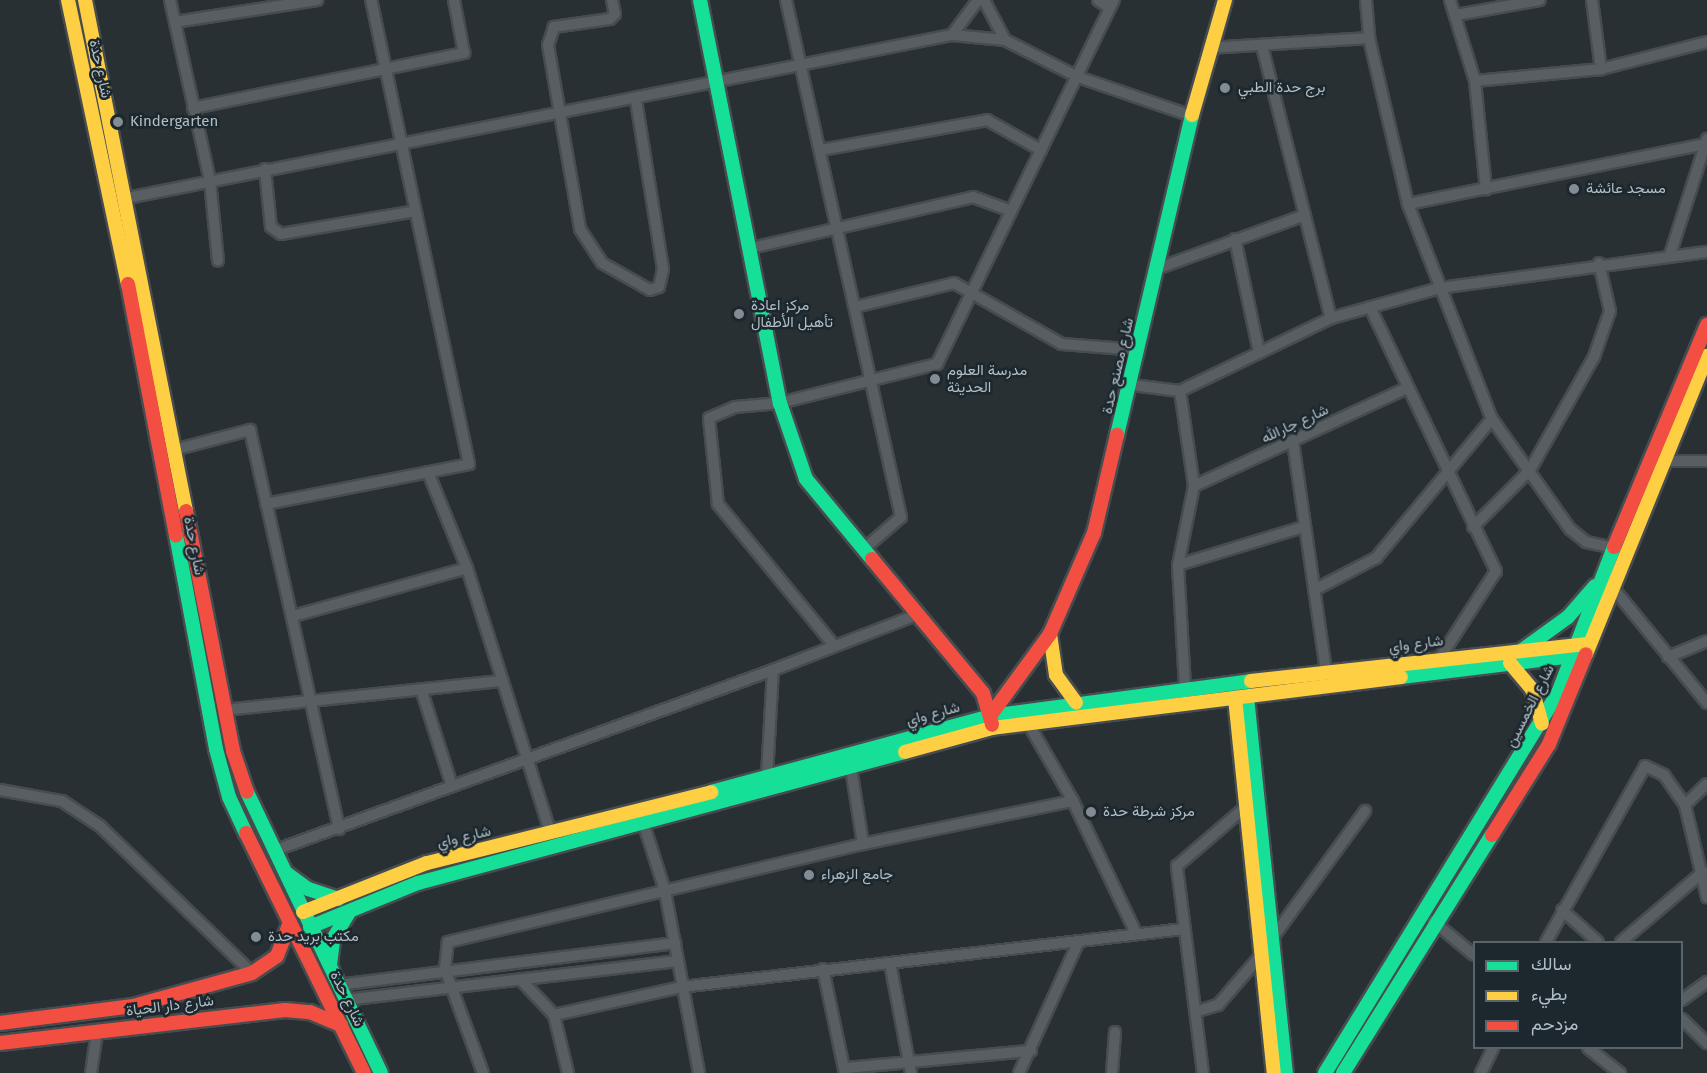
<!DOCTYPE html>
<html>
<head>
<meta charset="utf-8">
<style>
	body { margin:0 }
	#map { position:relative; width:1707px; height:1073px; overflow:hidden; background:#283034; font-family:"Fira Sans",Vazirmatn,sans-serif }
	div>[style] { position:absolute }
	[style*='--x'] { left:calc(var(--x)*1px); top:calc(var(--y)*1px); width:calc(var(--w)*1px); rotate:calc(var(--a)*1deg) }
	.roads { filter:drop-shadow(2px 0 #464c4f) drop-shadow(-2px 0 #464c4f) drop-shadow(0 2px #464c4f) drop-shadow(0 -2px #464c4f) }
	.street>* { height:10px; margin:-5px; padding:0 5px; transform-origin:5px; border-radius:5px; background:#585e62 }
	.fast>* { height:14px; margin:-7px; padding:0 7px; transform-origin:7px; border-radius:7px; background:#16e098 }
	.slow>* { height:14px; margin:-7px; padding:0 7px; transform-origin:7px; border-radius:7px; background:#ffcf43 }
	.jam>* { height:14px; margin:-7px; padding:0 7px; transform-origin:7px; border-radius:7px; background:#f24e42 }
	.dots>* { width:16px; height:16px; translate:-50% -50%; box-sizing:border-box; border:3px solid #1c272e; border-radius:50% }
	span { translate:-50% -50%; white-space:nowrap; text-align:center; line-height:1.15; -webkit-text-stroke:5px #1c272e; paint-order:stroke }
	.street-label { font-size:15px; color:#b2bec5 }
	.poi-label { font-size:15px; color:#b2bec5 }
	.left { translate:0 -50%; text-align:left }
	.legend { position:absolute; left:1473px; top:941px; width:210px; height:108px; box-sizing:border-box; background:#1c272e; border:2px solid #58636a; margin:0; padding:8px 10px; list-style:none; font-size:18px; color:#b2bec5 }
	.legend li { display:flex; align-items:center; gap:12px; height:30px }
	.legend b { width:30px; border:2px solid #58636a }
</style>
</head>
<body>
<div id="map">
	<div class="roads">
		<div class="street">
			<i style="--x:170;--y:0;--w:185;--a:77.5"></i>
			<i style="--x:210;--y:181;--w:80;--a:84.3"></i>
			<i style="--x:612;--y:0;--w:14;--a:78"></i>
			<i style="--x:615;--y:14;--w:7;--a:135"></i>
			<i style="--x:610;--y:19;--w:57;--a:171.9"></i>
			<i style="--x:554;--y:27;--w:19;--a:108"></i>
			<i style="--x:548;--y:45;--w:187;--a:80.1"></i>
			<i style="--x:580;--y:229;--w:40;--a:57.1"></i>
			<i style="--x:602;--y:263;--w:55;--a:29.4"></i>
			<i style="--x:650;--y:290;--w:9;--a:-18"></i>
			<i style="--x:659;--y:287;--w:18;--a:-77"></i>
			<i style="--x:663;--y:269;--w:171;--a:-99.1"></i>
			<i style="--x:786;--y:0;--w:530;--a:77.46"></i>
			<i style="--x:901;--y:517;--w:49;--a:139.1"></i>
			<i style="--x:984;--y:0;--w:45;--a:62.3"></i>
			<i style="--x:1098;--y:0;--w:14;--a:34"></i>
			<i style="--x:1366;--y:0;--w:38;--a:85"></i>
			<i style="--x:1369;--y:38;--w:171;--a:76.8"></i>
			<i style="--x:1408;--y:204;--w:231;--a:68.7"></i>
			<i style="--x:1492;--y:419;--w:135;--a:54.7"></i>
			<i style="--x:1570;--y:529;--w:21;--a:39"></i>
			<i style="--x:1586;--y:542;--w:29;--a:12"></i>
			<i style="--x:1450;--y:0;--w:85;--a:72.8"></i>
			<i style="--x:1475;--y:81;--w:109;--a:84.2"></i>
			<i style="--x:1592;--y:0;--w:70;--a:82.6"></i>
			<i style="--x:1456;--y:15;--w:85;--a:-10.1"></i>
			<i style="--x:175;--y:22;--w:144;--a:-8.8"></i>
			<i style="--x:952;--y:35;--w:44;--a:-53.4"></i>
			<i style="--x:1262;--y:46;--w:281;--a:75.8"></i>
			<i style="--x:1209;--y:48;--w:160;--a:-3.6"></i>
			<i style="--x:1475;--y:81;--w:127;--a:-5.4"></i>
			<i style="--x:1601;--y:69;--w:109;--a:-14.3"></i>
			<i style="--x:193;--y:108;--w:277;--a:-11.5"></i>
			<i style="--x:464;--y:53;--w:54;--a:-100.7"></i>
			<i style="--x:821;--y:150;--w:169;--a:-10.2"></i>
			<i style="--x:987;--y:120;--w:62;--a:29.1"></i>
			<i style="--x:265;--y:169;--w:58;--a:84.1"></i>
			<i style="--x:271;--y:227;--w:12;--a:35"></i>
			<i style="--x:281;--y:234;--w:136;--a:-9.7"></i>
			<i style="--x:127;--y:198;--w:841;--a:-11.18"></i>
			<i style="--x:952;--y:35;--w:53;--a:5.4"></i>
			<i style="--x:1005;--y:40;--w:82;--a:26.9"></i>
			<i style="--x:1078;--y:77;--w:120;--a:18.9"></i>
			<i style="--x:1408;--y:204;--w:304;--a:-11.4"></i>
			<i style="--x:1235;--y:239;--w:116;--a:78"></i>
			<i style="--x:751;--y:248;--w:228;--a:-12.9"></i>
			<i style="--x:973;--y:197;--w:38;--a:20"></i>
			<i style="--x:1670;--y:255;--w:122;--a:-72.3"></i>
			<i style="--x:1156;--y:269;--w:158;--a:-19.9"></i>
			<i style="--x:855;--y:307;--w:102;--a:-13.6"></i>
			<i style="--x:954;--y:283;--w:124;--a:29.5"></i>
			<i style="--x:1062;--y:344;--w:77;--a:4.5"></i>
			<i style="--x:1370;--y:307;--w:293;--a:64.5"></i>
			<i style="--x:1496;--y:571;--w:103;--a:122.8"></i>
			<i style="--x:1132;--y:385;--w:48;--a:7.1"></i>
			<i style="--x:1180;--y:391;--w:168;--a:-25.8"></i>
			<i style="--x:1331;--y:318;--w:113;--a:-15.4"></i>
			<i style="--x:1440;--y:288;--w:269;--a:-7.7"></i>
			<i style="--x:1180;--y:391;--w:96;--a:81.6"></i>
			<i style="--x:1194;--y:486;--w:81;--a:101.4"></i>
			<i style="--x:1178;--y:565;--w:123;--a:86.7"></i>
			<i style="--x:1293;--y:442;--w:231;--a:81.8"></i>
			<i style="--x:170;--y:451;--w:83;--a:-14.7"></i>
			<i style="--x:250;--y:430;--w:409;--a:77.4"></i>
			<i style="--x:1661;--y:461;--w:46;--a:0"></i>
			<i style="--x:428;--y:472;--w:104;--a:67.9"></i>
			<i style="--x:467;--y:568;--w:279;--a:72.5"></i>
			<i style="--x:1194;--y:486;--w:234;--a:-24.7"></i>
			<i style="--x:266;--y:504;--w:207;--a:-11.1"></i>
			<i style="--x:469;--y:464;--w:474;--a:-101.9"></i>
			<i style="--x:1473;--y:527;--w:81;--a:-45"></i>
			<i style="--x:1530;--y:470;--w:130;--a:-60.5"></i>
			<i style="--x:1594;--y:357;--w:49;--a:-70.8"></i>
			<i style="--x:1610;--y:311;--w:49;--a:-102.9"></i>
			<i style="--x:1178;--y:565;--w:131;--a:-16.9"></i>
			<i style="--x:1613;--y:588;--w:149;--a:50.7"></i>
			<i style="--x:1314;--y:590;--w:70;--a:-27.3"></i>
			<i style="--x:1376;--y:558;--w:181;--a:-50.2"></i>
			<i style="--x:293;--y:616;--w:180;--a:-15.4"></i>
			<i style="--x:832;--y:643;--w:180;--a:-129.4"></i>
			<i style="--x:718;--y:504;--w:86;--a:-96"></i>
			<i style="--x:709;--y:418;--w:28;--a:-23"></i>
			<i style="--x:735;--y:407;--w:45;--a:-5.1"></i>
			<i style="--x:780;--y:403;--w:162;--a:-14"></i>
			<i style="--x:937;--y:364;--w:405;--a:-64.1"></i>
			<i style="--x:1668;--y:657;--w:42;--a:-22.3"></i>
			<i style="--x:422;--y:692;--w:99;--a:72.3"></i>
			<i style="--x:225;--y:710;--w:279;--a:-6"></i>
			<i style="--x:1028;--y:723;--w:90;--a:60"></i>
			<i style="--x:1073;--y:801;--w:144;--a:64.5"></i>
			<i style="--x:851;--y:768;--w:77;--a:81"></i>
			<i style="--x:767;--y:776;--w:106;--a:-86.8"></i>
			<i style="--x:773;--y:670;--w:153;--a:-21"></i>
			<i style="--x:0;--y:790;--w:63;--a:10.1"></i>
			<i style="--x:62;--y:801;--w:45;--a:33.3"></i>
			<i style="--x:100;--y:826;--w:211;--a:44"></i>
			<i style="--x:1685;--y:805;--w:30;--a:-44"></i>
			<i style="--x:644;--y:825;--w:69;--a:72.3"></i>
			<i style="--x:665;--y:891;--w:185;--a:79.4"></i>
			<i style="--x:273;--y:851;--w:532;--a:-19.9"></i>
			<i style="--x:1562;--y:910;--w:48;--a:41.6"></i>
			<i style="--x:1433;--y:921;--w:53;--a:39.7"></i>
			<i style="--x:1271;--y:940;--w:160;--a:-53.9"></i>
			<i style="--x:1546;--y:942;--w:202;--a:-60.6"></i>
			<i style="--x:1645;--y:766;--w:21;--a:25"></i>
			<i style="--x:1664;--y:775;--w:37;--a:55"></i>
			<i style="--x:1685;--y:805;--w:95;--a:76.6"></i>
			<i style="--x:1621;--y:942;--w:108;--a:-40.5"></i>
			<i style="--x:890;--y:963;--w:112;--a:79.2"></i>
			<i style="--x:823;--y:969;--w:106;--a:78.1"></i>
			<i style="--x:522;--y:981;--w:47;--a:46.7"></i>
			<i style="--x:554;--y:1015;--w:60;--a:76.4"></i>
			<i style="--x:338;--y:985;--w:340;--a:-7.1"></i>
			<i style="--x:345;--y:1000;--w:335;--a:-6.7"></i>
			<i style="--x:1682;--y:1000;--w:31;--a:-36"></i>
			<i style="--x:1198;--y:1011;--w:21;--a:-17"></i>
			<i style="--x:1218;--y:1005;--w:67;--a:-49.2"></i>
			<i style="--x:554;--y:1015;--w:130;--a:-12.4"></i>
			<i style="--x:681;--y:987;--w:506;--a:-6.58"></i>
			<i style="--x:1682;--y:1019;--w:35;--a:44"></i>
			<i style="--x:1588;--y:1048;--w:41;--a:38"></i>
			<i style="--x:846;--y:1068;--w:186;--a:-5.3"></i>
			<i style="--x:91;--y:1073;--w:41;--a:-81.7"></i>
			<i style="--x:483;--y:1073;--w:111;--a:-110.1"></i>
			<i style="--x:445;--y:969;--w:27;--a:-84"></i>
			<i style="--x:448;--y:942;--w:426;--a:-13.3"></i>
			<i style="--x:863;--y:844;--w:214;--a:-11.6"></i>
			<i style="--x:1019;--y:1073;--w:143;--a:-65.6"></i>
			<i style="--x:1112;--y:1073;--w:41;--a:-85.8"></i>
			<i style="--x:1203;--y:1073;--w:209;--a:-97.2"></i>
			<i style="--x:1177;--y:866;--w:95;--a:-40.7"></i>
			<i style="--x:1481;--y:1073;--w:28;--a:-64"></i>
		</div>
		<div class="fast">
			<i style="--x:700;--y:0;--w:411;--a:78.8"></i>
			<i style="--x:780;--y:403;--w:80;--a:71.1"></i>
			<i style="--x:806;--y:479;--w:104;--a:50.5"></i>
			<i style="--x:1117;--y:435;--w:329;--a:-76.8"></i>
			<i style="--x:176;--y:535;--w:218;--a:79.4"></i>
			<i style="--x:216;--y:749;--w:50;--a:74.8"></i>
			<i style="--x:229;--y:797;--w:40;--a:65"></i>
			<i style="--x:1521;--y:651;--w:58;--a:-35.9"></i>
			<i style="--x:1568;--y:617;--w:41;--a:-48.9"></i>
			<i style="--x:1401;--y:677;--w:179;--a:-7"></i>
			<i style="--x:1247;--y:697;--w:378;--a:84.1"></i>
			<i style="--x:247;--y:792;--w:311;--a:64.5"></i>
			<i style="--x:711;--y:792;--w:289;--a:-15.2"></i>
			<i style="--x:990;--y:716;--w:263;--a:-7.6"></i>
			<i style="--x:286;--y:873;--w:27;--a:36"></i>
			<i style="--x:308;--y:889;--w:32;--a:18"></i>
			<i style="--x:310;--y:927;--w:117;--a:-22.2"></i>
			<i style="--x:418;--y:883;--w:504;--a:-15.06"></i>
			<i style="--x:330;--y:965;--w:26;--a:-83"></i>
			<i style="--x:333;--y:939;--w:31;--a:-59"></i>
			<i style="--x:1325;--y:1073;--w:446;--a:-58.5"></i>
			<i style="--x:1558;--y:693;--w:156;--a:-69"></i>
			<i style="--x:1343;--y:1073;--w:281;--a:-58"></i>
		</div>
		<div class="slow">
			<i style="--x:68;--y:0;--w:290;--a:78.1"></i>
			<i style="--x:85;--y:0;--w:521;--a:78.82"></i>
			<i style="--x:1192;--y:115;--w:120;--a:-74"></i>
			<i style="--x:1050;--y:634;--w:41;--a:81.7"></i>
			<i style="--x:1056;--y:675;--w:34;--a:54"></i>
			<i style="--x:1586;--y:654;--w:322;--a:-67.9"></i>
			<i style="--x:1510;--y:663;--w:34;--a:50"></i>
			<i style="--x:1532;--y:689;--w:36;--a:74"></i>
			<i style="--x:1251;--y:681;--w:336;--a:-6.3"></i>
			<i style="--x:1235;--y:698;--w:377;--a:84.1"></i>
			<i style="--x:905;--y:752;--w:90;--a:-15.4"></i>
			<i style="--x:992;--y:728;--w:412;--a:-7.1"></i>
			<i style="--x:303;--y:912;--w:133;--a:-21.6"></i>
			<i style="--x:427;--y:863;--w:293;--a:-14"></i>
		</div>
		<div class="jam">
			<i style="--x:128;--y:284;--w:256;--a:79.2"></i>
			<i style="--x:186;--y:511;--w:245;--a:78.9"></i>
			<i style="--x:233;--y:751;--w:43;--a:71.1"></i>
			<i style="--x:1614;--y:547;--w:241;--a:-67.3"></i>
			<i style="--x:872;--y:559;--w:174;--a:50.4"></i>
			<i style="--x:983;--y:693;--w:33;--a:74"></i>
			<i style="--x:990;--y:716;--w:102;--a:-53.8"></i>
			<i style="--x:1050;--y:634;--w:110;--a:-66.5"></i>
			<i style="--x:1094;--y:533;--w:101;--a:-76.8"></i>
			<i style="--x:246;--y:833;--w:267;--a:63.8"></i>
			<i style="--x:1492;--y:835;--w:107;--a:-57.9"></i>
			<i style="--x:1549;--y:744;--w:97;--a:-67.7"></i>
			<i style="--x:0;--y:1023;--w:134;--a:-7.3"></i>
			<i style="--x:133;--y:1006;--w:123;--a:-15.5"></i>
			<i style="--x:252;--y:973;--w:30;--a:-34"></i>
			<i style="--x:277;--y:956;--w:36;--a:-69"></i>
			<i style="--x:0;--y:1043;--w:287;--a:-6.6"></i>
			<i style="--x:285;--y:1010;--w:25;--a:5"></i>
			<i style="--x:310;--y:1012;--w:34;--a:23"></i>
		</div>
	</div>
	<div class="dots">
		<i style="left:1225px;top:88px;background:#828c92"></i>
		<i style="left:118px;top:122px;background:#828c92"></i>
		<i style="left:1574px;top:189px;background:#828c92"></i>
		<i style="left:739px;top:314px;background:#828c92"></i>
		<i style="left:935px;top:379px;background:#828c92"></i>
		<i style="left:1091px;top:812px;background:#828c92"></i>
		<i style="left:809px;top:875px;background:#828c92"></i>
		<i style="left:256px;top:937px;background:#828c92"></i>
	</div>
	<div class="street-label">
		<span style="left:100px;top:69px;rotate:78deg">شارع حدة</span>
		<span style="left:1118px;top:366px;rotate:-77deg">شارع مصنع حدة</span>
		<span style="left:1295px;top:424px;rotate:-25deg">شارع جارالله</span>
		<span style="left:194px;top:546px;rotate:79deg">شارع حدة</span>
		<span style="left:1416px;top:644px;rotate:-7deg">شارع واي</span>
		<span style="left:1530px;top:706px;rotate:-63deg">شارع الخمسين</span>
		<span style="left:933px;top:714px;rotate:-15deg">شارع واي</span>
		<span style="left:464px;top:837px;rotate:-13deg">شارع واي</span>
		<span style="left:347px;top:999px;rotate:64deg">شارع حدة</span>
		<span style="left:170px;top:1006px;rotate:-7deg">شارع دار الحياة</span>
	</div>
	<div class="poi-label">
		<span class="left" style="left:1238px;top:88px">برج حدة الطبي</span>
		<span class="left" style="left:130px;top:122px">Kindergarten</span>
		<span class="left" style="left:1586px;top:189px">مسجد عائشة</span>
		<span class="left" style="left:751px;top:314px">مركز اعادة<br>تأهيل الأطفال</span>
		<span class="left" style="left:947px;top:379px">مدرسة العلوم<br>الحديثة</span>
		<span class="left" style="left:1103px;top:812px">مركز شرطة حدة</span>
		<span class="left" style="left:821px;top:875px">جامع الزهراء</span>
		<span class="left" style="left:268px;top:937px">مكتب بريد حدة</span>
	</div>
	<ul class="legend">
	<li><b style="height:8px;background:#16e098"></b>سالك</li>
	<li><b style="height:8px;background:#ffcf43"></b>بطيء</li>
	<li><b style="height:8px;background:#f24e42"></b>مزدحم</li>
	</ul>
</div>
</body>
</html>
